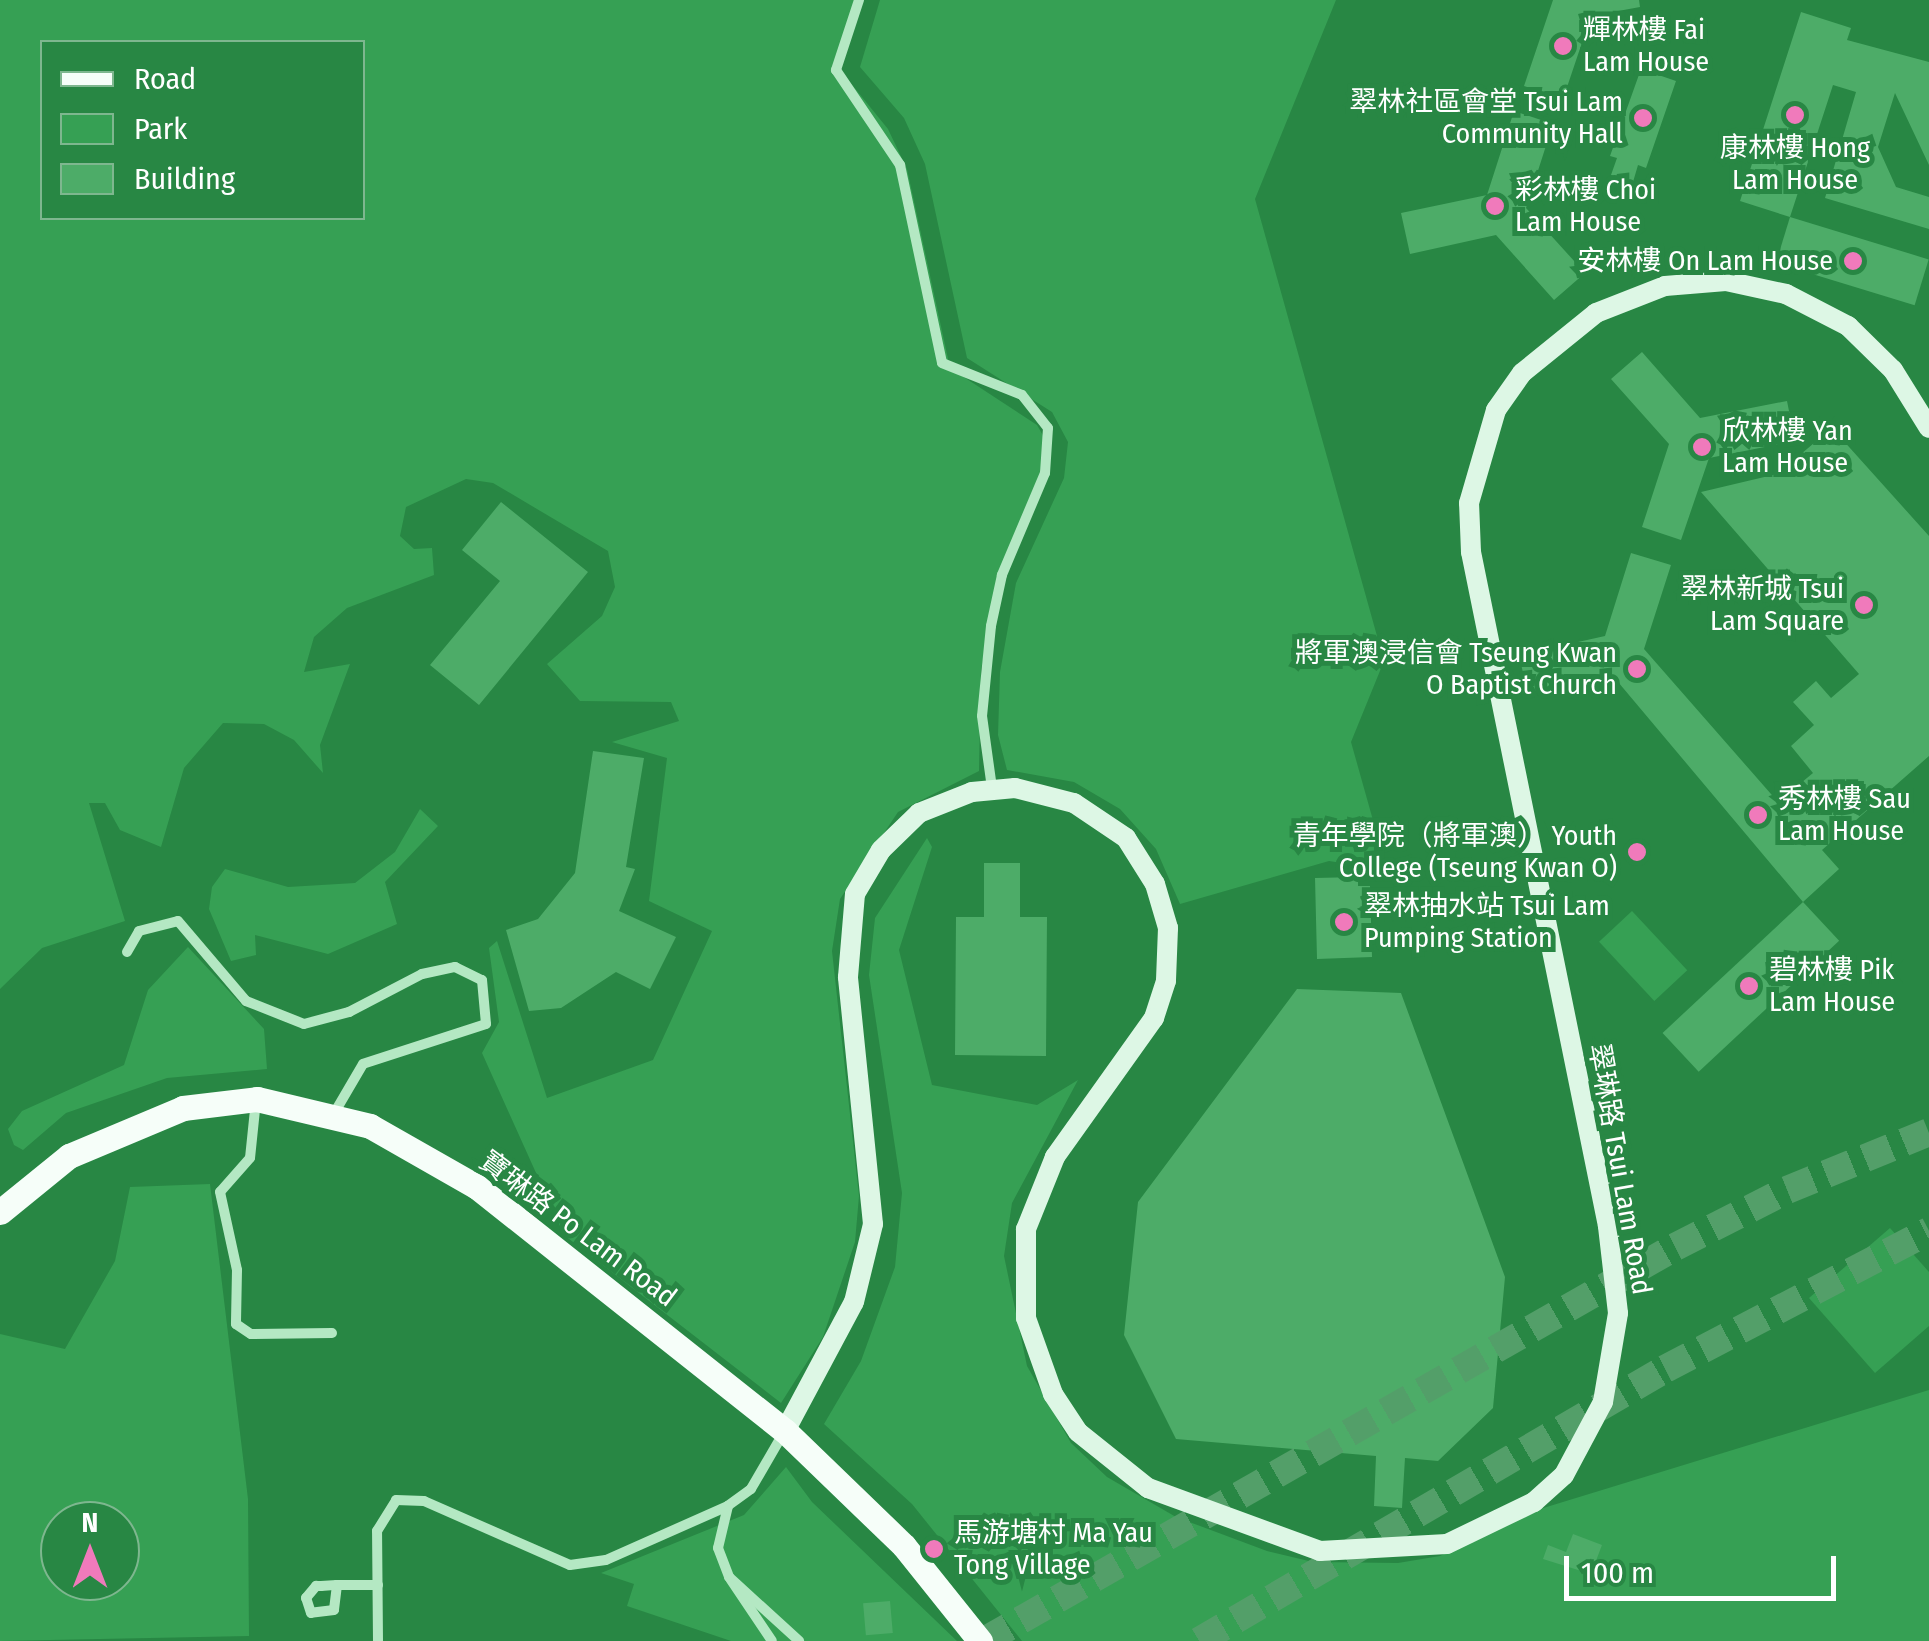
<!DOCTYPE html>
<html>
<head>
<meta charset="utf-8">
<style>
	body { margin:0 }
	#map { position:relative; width:1929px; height:1641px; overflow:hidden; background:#288744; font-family:"Fira Sans Condensed","Noto Sans TC",sans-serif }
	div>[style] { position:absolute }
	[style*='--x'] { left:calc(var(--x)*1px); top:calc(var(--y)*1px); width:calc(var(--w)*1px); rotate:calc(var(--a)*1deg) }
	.green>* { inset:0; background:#36a054; transform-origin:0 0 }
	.building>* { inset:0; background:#4dac68; transform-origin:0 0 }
	.highway-tunnel>* { height:28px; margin-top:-14px; transform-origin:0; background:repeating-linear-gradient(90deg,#539f69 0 28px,transparent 0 42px) }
	.street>* { height:10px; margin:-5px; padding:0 5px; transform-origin:5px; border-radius:5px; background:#b4e8c3 }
	.secondary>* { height:20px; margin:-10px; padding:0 10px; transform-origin:10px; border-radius:10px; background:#ddf7e5 }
	.primary>* { height:25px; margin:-12.5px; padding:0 12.5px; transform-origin:12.5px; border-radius:12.5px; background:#f6fef9 }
	.dots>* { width:28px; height:28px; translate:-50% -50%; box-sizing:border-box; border:5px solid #288744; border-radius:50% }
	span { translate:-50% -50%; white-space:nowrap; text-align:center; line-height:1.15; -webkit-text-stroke:10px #288744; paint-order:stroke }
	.poi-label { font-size:28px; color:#fff }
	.left { translate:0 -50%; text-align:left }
	.right { translate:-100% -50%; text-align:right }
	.street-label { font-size:28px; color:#fff }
	.legend { position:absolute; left:40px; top:40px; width:325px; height:180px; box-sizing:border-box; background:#288744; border:2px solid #7eb78f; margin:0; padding:12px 18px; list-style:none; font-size:30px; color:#fff }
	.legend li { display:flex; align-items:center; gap:20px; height:50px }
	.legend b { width:50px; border:2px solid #7eb78f }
	.north { position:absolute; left:40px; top:1501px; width:100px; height:100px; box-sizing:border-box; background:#288744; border:2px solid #7eb78f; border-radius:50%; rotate:0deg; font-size:28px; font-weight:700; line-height:40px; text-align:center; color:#fff }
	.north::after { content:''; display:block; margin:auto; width:35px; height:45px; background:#f07abb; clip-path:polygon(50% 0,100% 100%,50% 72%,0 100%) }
	.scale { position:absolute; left:1564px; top:1556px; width:272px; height:45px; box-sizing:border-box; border:5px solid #fff; border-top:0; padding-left:12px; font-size:30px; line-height:35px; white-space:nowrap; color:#fff; -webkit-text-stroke:8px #288744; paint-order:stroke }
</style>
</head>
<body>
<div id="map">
	<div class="green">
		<i style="clip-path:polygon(evenodd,0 0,860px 0,840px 70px,888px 129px,907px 169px,950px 368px,1037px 425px,1049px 446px,1045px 473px,998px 577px,981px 670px,979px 771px,898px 812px,840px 899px,832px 951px,859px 1196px,855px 1242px,823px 1337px,781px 1403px,564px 1235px,482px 1053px,499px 1022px,489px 948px,497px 941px,547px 1098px,653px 1060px,712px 931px,649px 901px,667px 758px,612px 742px,679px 721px,671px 702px,580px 701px,547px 664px,602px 616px,615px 587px,608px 551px,493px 483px,466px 479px,406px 507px,400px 536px,414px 549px,432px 548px,434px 575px,347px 608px,314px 637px,304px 672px,350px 664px,320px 745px,323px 773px,294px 740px,264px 724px,223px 723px,184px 768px,161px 847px,120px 830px,105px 803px,89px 803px,125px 921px,42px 948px,0 989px,0 0,42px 42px,362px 42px,362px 218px,42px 218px,42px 42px)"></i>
		<i style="clip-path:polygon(880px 0,1336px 0,1255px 199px,1384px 661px,1351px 742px,1387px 870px,1329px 861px,1180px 904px,1156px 849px,1120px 809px,1074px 782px,1007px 770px,998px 735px,1000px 672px,1016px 583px,1064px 478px,1068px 442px,1052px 412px,967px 358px,925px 164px,904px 118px,860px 67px)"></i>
		<i style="clip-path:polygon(420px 809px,438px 826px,385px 882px,397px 924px,328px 954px,255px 935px,256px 955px,231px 961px,209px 909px,212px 887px,225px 869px,288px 887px,355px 883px,395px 852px)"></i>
		<i style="clip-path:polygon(927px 838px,932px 847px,899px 950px,932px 1085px,1037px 1105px,1078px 1080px,1012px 1203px,1004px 1256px,1027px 1366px,1071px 1443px,1107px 1477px,1176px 1517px,1267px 1551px,1313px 1562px,1398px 1563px,1440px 1556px,1527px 1513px,1929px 1390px,1929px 1641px,1022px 1641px,912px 1504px,824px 1424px,861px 1361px,895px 1267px,902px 1193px,869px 975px,875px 918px)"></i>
		<i style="left:1632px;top:911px;width:81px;height:45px;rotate:47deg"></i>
		<i style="clip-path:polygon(188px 947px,264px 1029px,267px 1069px,167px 1078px,66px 1113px,23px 1150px,14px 1145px,8px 1129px,22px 1111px,124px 1065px,148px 990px)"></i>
		<i style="clip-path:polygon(evenodd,210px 1184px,248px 1499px,249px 1636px,0 1641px,0 1334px,65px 1349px,115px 1261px,130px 1187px,210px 1184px,60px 1521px,120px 1521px,120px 1581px,60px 1581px,60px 1521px)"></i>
		<i style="clip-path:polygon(1890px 1228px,1929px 1272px,1929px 1326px,1875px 1373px,1809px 1298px)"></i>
		<i style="clip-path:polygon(786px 1467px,812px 1502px,957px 1641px,731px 1641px,627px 1606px,634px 1584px,601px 1573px,744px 1515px)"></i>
	</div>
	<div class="building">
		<i style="clip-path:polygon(1553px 0,1639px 0,1640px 7px,1591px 16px,1563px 99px,1524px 86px)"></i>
		<i style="clip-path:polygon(1801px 12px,1851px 28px,1847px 40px,1929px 62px,1929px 165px,1895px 93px,1878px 147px,1896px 187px,1929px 197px,1929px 229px,1825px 198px,1856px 92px,1833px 85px,1790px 217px,1740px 201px)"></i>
		<i style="clip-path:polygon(1641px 69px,1676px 81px,1646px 168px,1638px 165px,1633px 182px,1611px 175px,1617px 158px,1610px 156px)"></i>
		<i style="clip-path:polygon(1514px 111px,1553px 124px,1526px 208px,1585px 273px,1554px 300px,1496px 235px,1410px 254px,1401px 213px,1487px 195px)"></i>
		<i style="left:1790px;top:217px;width:145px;height:48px;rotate:17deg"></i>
		<i style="clip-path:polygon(1642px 352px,1700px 418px,1787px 401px,1795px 441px,1709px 458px,1681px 540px,1642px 527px,1669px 444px,1611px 379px)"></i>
		<i style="clip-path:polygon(1832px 428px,1929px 536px,1929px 756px,1822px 850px,1839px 869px,1803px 902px,1613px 676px,1528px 695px,1519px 655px,1605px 636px,1631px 553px,1671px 565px,1644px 649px,1778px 802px,1813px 773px,1791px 746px,1814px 725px,1793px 702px,1816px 681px,1831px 698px,1859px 674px,1701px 492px,1777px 474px)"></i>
		<i style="clip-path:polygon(501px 502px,588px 572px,479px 705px,430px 665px,500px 581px,462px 550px)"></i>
		<i style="clip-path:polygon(593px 751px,644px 758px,626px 867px,635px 869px,619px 911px,676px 937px,650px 989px,616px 972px,561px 1008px,529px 1011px,506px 930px,538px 919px,575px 873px)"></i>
		<i style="clip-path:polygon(984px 863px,1020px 863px,1020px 917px,1047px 917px,1046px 1056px,955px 1055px,956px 917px,984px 917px)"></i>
		<i style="clip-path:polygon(1358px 877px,1358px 886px,1370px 886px,1372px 957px,1317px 959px,1315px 878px)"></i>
		<i style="left:1803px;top:902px;width:53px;height:192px;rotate:47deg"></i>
		<i style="clip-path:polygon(1297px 989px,1401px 993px,1505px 1277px,1493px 1408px,1438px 1461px,1405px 1458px,1402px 1508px,1374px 1506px,1376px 1456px,1176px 1439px,1124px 1335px,1138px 1202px)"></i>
		<i style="clip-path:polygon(1573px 1534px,1602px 1545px,1591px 1574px,1543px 1559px,1548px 1545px,1566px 1552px)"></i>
		<i style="left:890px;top:1601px;width:32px;height:27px;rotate:85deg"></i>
	</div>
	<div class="highway-tunnel">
		<i style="--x:984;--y:1641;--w:795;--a:-29.69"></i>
		<i style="--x:1675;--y:1247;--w:126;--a:-27"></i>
		<i style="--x:1787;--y:1190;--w:153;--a:-22.2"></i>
		<i style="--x:1199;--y:1641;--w:540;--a:-30.27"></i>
		<i style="--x:1665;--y:1369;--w:298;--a:-27.6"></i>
	</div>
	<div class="street">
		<i style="--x:859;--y:0;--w:74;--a:108.2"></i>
		<i style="--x:836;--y:70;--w:115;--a:56"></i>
		<i style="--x:900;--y:165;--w:202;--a:78"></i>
		<i style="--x:942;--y:363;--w:86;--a:21.8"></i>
		<i style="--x:1022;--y:395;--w:42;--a:51.8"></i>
		<i style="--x:1048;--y:428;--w:45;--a:93.8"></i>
		<i style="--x:1045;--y:473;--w:111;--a:112.9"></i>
		<i style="--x:1002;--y:575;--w:52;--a:102.2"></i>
		<i style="--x:991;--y:626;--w:90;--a:95.7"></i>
		<i style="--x:982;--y:716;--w:73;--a:82.1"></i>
		<i style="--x:127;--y:952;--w:24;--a:-60"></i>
		<i style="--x:139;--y:931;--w:40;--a:-14.4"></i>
		<i style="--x:178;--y:921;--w:105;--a:49.6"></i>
		<i style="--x:246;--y:1001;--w:62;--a:21.6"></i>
		<i style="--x:304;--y:1024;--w:47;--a:-14.9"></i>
		<i style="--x:349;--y:1012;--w:82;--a:-27.5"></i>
		<i style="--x:422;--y:974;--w:34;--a:-12"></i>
		<i style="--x:455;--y:967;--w:30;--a:26"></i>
		<i style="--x:482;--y:980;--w:44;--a:84.8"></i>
		<i style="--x:486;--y:1024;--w:129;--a:162"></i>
		<i style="--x:363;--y:1064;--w:56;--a:120.3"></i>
		<i style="--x:256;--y:1100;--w:58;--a:95.9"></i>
		<i style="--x:250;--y:1158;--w:45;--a:131.4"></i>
		<i style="--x:220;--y:1192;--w:80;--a:77.7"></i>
		<i style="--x:237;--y:1270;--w:54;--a:91.1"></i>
		<i style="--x:236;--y:1324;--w:18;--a:34"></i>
		<i style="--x:251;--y:1334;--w:81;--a:-0.7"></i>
		<i style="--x:784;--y:1432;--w:66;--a:120.1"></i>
		<i style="--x:751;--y:1489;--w:29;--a:144"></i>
		<i style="--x:728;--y:1506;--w:43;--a:103.4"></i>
		<i style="--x:718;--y:1548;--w:31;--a:69"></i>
		<i style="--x:729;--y:1577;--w:95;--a:42.4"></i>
		<i style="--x:731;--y:1580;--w:73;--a:56.1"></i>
		<i style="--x:337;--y:1585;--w:25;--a:97"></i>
		<i style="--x:334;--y:1610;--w:23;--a:173"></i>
		<i style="--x:311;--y:1613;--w:16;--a:-108"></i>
		<i style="--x:306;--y:1598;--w:16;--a:-50"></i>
		<i style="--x:316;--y:1586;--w:5;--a:0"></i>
		<i style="--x:321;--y:1586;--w:16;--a:-4"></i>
		<i style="--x:337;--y:1585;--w:41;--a:0"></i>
		<i style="--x:378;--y:1641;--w:110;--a:-90.5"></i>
		<i style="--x:377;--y:1531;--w:36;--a:-58"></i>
		<i style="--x:396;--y:1500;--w:28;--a:2"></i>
		<i style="--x:424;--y:1501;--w:159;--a:23.7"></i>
		<i style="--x:570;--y:1565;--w:36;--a:-8"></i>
		<i style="--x:606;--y:1560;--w:133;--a:-23.9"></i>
	</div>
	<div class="secondary">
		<i style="--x:785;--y:1431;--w:146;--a:-61.9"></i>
		<i style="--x:854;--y:1302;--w:80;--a:-76.3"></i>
		<i style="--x:873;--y:1224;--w:248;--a:-95.8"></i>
		<i style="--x:848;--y:977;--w:83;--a:-85.2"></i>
		<i style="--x:855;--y:894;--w:51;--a:-59.4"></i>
		<i style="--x:881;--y:850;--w:53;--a:-44.2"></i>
		<i style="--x:919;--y:813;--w:57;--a:-21.6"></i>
		<i style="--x:972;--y:792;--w:43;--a:-5.3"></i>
		<i style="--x:1015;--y:788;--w:61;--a:14.3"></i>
		<i style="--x:1074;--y:803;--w:63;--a:33.9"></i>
		<i style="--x:1126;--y:838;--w:54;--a:57.8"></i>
		<i style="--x:1155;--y:884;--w:46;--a:73.5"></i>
		<i style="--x:1168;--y:928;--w:53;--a:92.2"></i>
		<i style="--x:1166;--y:981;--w:39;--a:108"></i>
		<i style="--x:1154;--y:1018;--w:171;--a:125.5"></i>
		<i style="--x:1055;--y:1157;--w:78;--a:111.9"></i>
		<i style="--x:1026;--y:1229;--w:89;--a:90"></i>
		<i style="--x:1026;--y:1318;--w:81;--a:70.4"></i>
		<i style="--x:1053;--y:1394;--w:45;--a:56.7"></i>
		<i style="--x:1078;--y:1432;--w:90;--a:38.7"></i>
		<i style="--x:1148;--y:1488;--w:183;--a:20.1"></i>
		<i style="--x:1320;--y:1551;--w:127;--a:-3.2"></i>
		<i style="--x:1447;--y:1544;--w:97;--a:-25.8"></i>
		<i style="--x:1534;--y:1502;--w:40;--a:-42"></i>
		<i style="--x:1564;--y:1475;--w:83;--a:-61.9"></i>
		<i style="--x:1603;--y:1402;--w:90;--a:-80.4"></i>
		<i style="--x:1618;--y:1313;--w:88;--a:-96.6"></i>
		<i style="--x:1608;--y:1226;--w:688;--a:-101.49"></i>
		<i style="--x:1471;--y:552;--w:49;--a:-92.3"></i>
		<i style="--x:1469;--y:503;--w:97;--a:-73.8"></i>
		<i style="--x:1496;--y:410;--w:45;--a:-54.9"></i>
		<i style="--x:1522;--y:373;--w:95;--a:-39"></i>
		<i style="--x:1596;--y:313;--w:74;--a:-21.4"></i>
		<i style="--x:1665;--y:286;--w:61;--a:-4.7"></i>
		<i style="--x:1726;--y:281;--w:61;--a:12.2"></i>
		<i style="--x:1786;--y:294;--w:70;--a:27.3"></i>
		<i style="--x:1848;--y:326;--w:63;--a:44.4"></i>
		<i style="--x:1893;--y:370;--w:68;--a:58.2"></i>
	</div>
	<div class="primary">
		<i style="--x:0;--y:1212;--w:89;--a:-39.1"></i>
		<i style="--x:69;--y:1156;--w:124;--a:-22.8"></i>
		<i style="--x:183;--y:1108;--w:75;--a:-6.9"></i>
		<i style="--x:257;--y:1099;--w:116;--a:13.4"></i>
		<i style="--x:370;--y:1126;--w:123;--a:29.7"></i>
		<i style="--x:477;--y:1187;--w:393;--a:38.4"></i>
		<i style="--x:785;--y:1431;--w:165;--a:44"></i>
		<i style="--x:904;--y:1546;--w:122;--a:51.3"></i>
	</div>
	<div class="dots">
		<i style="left:1563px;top:46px;background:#f07abb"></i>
		<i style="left:1795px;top:115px;background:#f07abb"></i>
		<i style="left:1643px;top:118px;background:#f07abb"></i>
		<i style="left:1495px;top:206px;background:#f07abb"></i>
		<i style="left:1853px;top:261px;background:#f07abb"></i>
		<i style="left:1702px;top:447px;background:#f07abb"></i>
		<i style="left:1864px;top:605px;background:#f07abb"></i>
		<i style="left:1637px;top:669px;background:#f07abb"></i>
		<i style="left:1758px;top:815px;background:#f07abb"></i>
		<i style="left:1637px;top:852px;background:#f07abb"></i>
		<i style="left:1344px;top:922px;background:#f07abb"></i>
		<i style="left:1749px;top:986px;background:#f07abb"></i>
		<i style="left:934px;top:1549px;background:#f07abb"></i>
	</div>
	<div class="poi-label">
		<span class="left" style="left:1583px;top:46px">輝林樓 Fai<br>Lam House</span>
		<span class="right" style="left:1623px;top:118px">翠林社區會堂 Tsui Lam<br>Community Hall</span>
		<span style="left:1795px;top:164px">康林樓 Hong<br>Lam House</span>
		<span class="left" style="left:1515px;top:206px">彩林樓 Choi<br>Lam House</span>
		<span class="right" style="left:1833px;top:261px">安林樓 On Lam House</span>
		<span class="left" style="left:1722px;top:447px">欣林樓 Yan<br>Lam House</span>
		<span class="right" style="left:1844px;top:605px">翠林新城 Tsui<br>Lam Square</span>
		<span class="right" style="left:1617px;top:669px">將軍澳浸信會 Tseung Kwan<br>O Baptist Church</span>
		<span class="left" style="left:1778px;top:815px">秀林樓 Sau<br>Lam House</span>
		<span class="right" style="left:1617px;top:852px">青年學院（將軍澳） Youth<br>College (Tseung Kwan O)</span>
		<span class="left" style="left:1364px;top:922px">翠林抽水站 Tsui Lam<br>Pumping Station</span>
		<span class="left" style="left:1769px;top:986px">碧林樓 Pik<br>Lam House</span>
		<span class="left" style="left:954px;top:1549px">馬游塘村 Ma Yau<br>Tong Village</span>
	</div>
	<div class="street-label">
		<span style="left:1620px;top:1169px;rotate:80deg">翠琳路 Tsui Lam Road</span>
		<span style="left:578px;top:1229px;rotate:37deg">寶琳路 Po Lam Road</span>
	</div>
	<ul class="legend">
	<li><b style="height:12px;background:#f6fef9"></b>Road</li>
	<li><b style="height:28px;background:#36a054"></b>Park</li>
	<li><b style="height:28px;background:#4dac68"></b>Building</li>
	</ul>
	<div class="north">N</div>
	<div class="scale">100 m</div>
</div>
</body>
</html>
